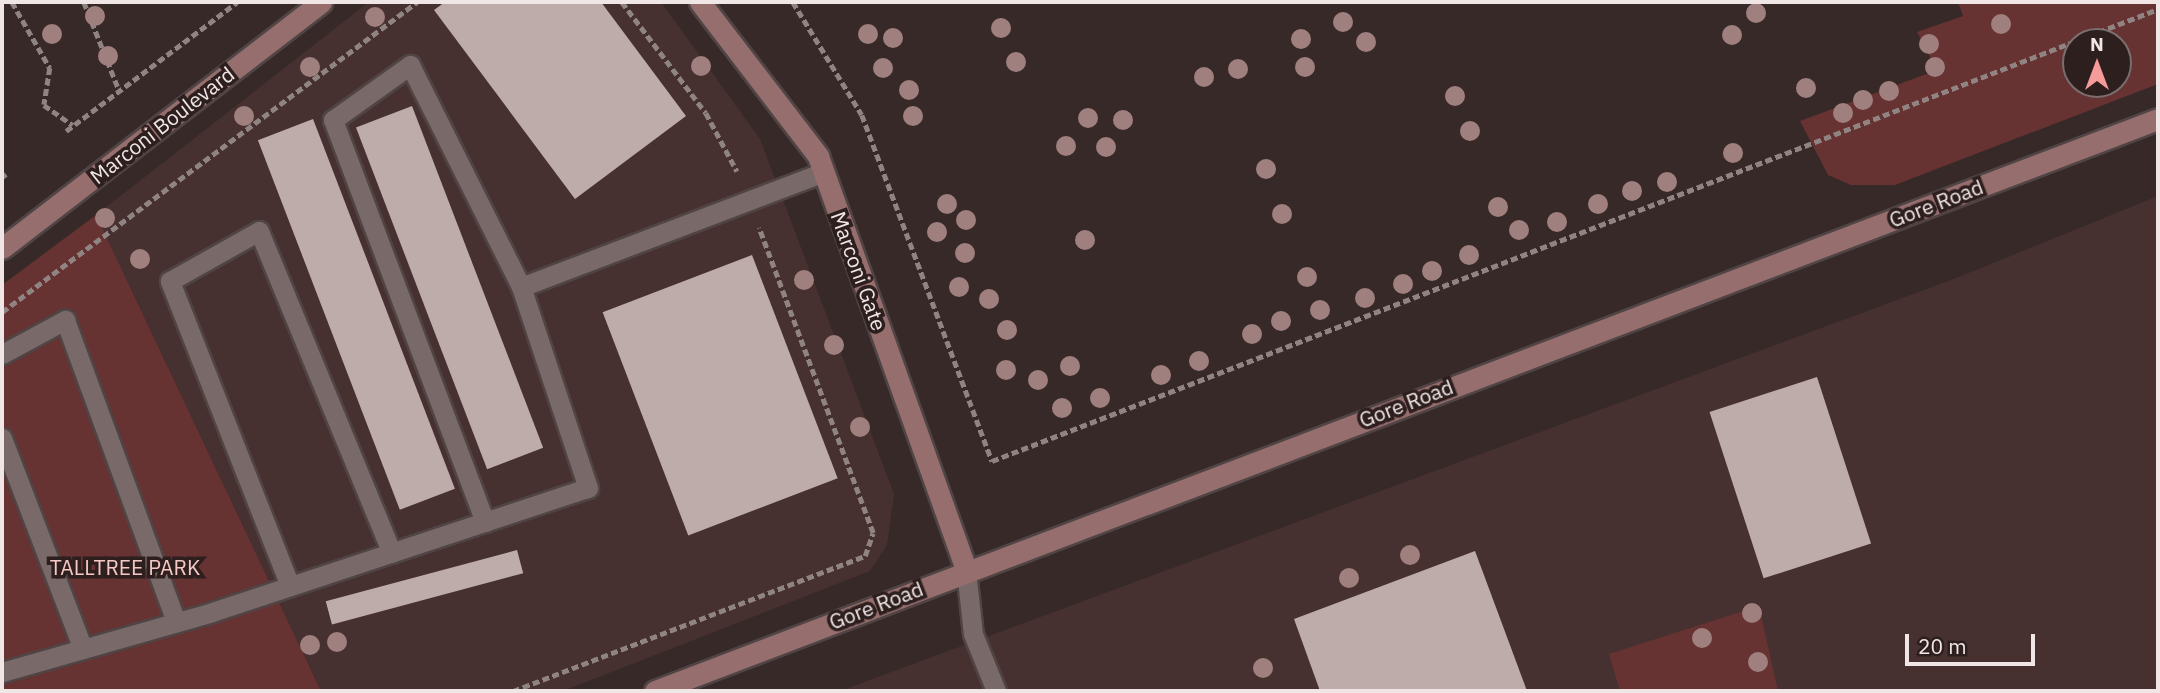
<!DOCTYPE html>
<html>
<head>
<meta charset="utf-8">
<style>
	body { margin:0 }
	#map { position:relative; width:2160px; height:693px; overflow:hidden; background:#372928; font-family:"IBM Plex Sans",sans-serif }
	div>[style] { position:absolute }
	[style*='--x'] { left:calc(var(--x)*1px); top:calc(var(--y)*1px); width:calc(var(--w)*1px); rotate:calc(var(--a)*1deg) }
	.built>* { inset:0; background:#463130 }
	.green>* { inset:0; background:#663232 }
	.building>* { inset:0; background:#beacab; transform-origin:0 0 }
	.path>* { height:4.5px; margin-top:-2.25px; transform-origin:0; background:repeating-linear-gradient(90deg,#908483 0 7px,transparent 0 10.5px) }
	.roads { filter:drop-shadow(2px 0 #504444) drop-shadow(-2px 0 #504444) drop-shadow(0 2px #504444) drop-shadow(0 -2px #504444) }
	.lane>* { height:19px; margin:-9.5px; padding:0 9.5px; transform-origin:9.5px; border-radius:9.5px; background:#7a6969 }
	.secondary>* { height:21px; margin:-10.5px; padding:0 10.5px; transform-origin:10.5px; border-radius:10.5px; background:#966e6e }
	.trees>* { width:20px; height:20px; margin:-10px; border-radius:50%; background:#a0807e }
	span { translate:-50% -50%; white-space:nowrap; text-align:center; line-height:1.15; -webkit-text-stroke:7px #2d1f1e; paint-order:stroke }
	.street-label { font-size:21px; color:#f0e6e5 }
	.park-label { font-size:21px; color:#f5c7c5 }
	.frame { position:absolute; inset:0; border:4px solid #f0e6e5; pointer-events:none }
	.north { position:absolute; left:2062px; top:28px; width:70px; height:70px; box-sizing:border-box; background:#2d1f1e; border:2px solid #7b6f6e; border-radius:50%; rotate:0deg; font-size:19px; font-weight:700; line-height:28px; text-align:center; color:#f0e6e5 }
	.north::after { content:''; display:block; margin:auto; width:24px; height:32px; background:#f59b99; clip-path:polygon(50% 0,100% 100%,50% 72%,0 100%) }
	.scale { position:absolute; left:1905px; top:634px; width:130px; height:32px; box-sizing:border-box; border:4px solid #f0e6e5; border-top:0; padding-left:9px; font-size:21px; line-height:24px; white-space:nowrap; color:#f0e6e5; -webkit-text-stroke:5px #2d1f1e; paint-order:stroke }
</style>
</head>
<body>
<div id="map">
	<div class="built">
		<i style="clip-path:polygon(369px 2px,661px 2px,760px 139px,894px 494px,887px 545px,870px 571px,563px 691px,321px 691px,96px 215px)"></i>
		<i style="clip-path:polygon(2158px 196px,2158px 691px,840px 691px,1954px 279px)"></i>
	</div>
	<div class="green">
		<i style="clip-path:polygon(evenodd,1958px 2px,2158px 2px,2158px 84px,1895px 185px,1851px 185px,1828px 175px,1800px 121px,1937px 70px,1917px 32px,1963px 16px,1958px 2px,2076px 42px,2118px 42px,2118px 84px,2076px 84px,2076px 42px)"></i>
		<i style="clip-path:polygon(96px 215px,321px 691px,2px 691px,2px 285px)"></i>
		<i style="clip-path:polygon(1759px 606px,1778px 691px,1620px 691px,1609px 654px)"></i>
	</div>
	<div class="building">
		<i style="clip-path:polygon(445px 2px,601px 2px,686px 116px,575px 199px,434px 10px)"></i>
		<i style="left:412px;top:106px;width:366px;height:60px;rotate:69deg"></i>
		<i style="left:313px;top:119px;width:396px;height:59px;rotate:69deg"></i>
		<i style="left:752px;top:255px;width:239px;height:160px;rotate:69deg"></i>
		<i style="left:1817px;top:377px;width:175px;height:113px;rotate:72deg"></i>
		<i style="left:517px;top:550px;width:24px;height:198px;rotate:75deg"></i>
		<i style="clip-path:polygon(1475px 551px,1527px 691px,1320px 691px,1294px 619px)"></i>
	</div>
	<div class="path">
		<i style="--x:12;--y:2;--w:76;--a:60.1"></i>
		<i style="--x:50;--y:68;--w:37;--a:99"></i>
		<i style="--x:44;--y:105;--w:35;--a:35"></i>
		<i style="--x:84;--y:2;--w:95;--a:68.3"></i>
		<i style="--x:622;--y:2;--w:139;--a:52.9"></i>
		<i style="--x:706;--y:113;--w:66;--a:61.9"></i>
		<i style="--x:793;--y:2;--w:132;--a:58.6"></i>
		<i style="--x:862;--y:115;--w:370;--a:69.4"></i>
		<i style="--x:992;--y:461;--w:1251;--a:-21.19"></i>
		<i style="--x:66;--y:131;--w:214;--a:-37"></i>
		<i style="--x:2;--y:177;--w:5;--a:-37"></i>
		<i style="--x:2;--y:312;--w:518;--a:-36.76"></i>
		<i style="--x:513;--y:691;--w:377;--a:-21"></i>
		<i style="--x:865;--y:556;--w:24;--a:-71"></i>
		<i style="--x:873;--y:533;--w:326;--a:-110.5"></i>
	</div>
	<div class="roads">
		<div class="lane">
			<i style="--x:2;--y:354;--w:72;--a:-28.4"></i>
			<i style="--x:65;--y:320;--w:322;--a:69.8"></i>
			<i style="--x:2;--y:438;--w:226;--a:69"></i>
			<i style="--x:485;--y:522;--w:430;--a:-110.7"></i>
			<i style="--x:333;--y:120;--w:95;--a:-35.5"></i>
			<i style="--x:410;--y:65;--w:248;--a:63.4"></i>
			<i style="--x:521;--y:287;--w:324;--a:-20.8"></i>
			<i style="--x:966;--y:570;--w:64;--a:83.8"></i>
			<i style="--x:973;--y:634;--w:61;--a:68"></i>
			<i style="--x:290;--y:586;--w:328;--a:-111.5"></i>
			<i style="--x:170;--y:281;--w:102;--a:-29.3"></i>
			<i style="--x:259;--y:231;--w:348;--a:67.6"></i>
			<i style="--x:2;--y:672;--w:218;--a:-15.9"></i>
			<i style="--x:212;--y:612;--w:396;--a:-18.3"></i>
			<i style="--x:588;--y:488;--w:212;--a:-108.4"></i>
		</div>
		<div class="secondary">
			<i style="--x:700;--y:2;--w:194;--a:52.5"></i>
			<i style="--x:818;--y:156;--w:440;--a:70.3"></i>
			<i style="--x:2;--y:248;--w:403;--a:-37.6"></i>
			<i style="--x:655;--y:691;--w:1608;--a:-20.84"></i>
		</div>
	</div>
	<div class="trees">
		<i style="left:1756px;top:13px"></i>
		<i style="left:95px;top:16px"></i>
		<i style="left:375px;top:17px"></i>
		<i style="left:1343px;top:22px"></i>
		<i style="left:2001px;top:24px"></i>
		<i style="left:1001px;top:28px"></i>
		<i style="left:52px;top:34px"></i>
		<i style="left:868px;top:34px"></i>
		<i style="left:1732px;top:35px"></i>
		<i style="left:893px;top:38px"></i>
		<i style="left:1301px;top:39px"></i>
		<i style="left:1366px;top:42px"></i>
		<i style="left:1929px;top:44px"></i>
		<i style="left:108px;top:56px"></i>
		<i style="left:1016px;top:62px"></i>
		<i style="left:701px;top:66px"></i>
		<i style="left:310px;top:67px"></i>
		<i style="left:1305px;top:67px"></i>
		<i style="left:1935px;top:67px"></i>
		<i style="left:883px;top:68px"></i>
		<i style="left:1238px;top:69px"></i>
		<i style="left:1204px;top:77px"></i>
		<i style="left:1806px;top:88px"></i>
		<i style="left:909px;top:90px"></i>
		<i style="left:1889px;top:91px"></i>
		<i style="left:1455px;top:96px"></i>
		<i style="left:1863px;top:100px"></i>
		<i style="left:1843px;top:113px"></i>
		<i style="left:244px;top:116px"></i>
		<i style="left:913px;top:116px"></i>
		<i style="left:1088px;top:118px"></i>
		<i style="left:1123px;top:120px"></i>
		<i style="left:1470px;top:131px"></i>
		<i style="left:1066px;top:146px"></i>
		<i style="left:1106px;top:147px"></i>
		<i style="left:1733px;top:153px"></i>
		<i style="left:1266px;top:169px"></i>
		<i style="left:1667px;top:182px"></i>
		<i style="left:1632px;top:191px"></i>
		<i style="left:947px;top:204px"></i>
		<i style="left:1598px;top:204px"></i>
		<i style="left:1498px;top:207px"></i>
		<i style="left:1282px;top:214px"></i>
		<i style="left:105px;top:218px"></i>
		<i style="left:966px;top:220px"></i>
		<i style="left:1557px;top:222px"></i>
		<i style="left:1519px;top:230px"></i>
		<i style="left:937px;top:232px"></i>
		<i style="left:1085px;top:240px"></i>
		<i style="left:965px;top:253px"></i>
		<i style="left:1469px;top:255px"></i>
		<i style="left:140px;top:259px"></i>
		<i style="left:1432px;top:271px"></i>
		<i style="left:1307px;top:277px"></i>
		<i style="left:804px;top:280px"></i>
		<i style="left:1403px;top:284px"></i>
		<i style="left:959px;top:287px"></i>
		<i style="left:1365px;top:298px"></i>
		<i style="left:989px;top:299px"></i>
		<i style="left:1320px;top:310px"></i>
		<i style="left:1281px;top:321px"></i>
		<i style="left:1007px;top:330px"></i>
		<i style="left:1252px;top:334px"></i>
		<i style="left:834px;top:345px"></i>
		<i style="left:1199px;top:361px"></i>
		<i style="left:1070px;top:366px"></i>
		<i style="left:1006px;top:370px"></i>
		<i style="left:1161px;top:375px"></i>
		<i style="left:1038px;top:380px"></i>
		<i style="left:1100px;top:398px"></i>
		<i style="left:1062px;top:408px"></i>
		<i style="left:860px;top:427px"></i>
		<i style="left:1410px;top:555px"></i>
		<i style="left:1349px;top:578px"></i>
		<i style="left:1752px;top:613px"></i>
		<i style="left:1702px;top:638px"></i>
		<i style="left:337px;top:642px"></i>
		<i style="left:310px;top:645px"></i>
		<i style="left:1758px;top:662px"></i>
		<i style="left:1263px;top:668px"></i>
	</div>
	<div class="street-label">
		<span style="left:162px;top:125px;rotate:-38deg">Marconi Boulevard</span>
		<span style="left:1936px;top:203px;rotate:-21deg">Gore Road</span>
		<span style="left:859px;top:271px;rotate:70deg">Marconi Gate</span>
		<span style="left:1406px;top:403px;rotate:-21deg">Gore Road</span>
		<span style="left:876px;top:605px;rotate:-21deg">Gore Road</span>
	</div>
	<div class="park-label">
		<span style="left:125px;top:567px">TALLTREE PARK</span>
	</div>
	<div class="frame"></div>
	<div class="north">N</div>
	<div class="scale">20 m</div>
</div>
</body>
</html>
